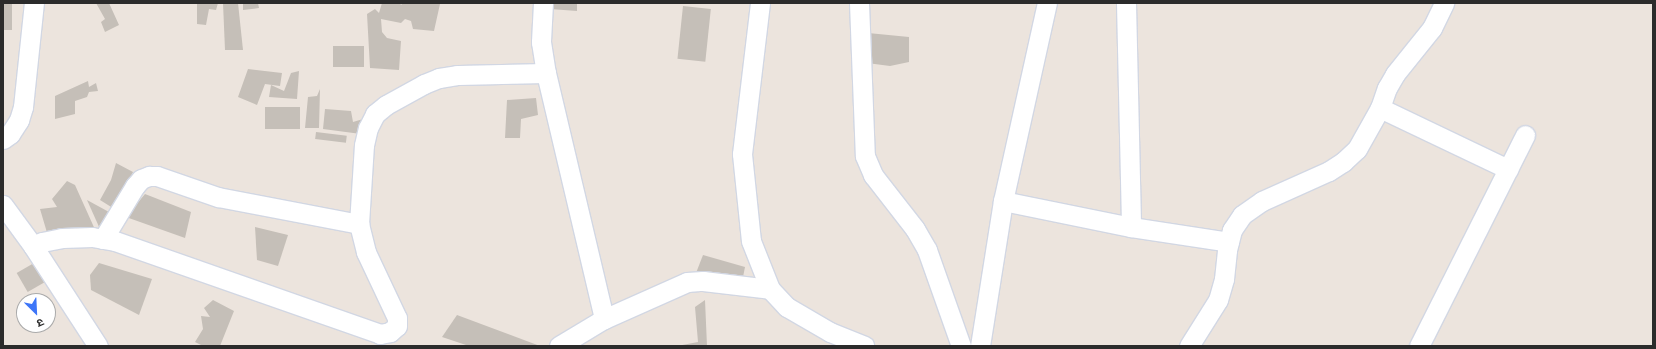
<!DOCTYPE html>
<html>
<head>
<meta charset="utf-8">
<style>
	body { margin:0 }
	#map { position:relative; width:1656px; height:349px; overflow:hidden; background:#ece4dd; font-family:Jost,"Noto Sans Devanagari",sans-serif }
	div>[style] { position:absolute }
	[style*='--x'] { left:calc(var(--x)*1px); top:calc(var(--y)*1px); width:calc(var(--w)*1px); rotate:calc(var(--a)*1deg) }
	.building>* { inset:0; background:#c5bfb8; transform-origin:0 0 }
	.roads { filter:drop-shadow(1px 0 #d2d7e3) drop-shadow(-1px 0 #d2d7e3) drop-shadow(0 1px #d2d7e3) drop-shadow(0 -1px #d2d7e3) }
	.street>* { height:19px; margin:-9.5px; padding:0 9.5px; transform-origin:9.5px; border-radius:9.5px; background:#fff }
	span { translate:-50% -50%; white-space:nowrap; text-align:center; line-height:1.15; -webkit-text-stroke:3px #fff; paint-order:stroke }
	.frame { position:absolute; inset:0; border:4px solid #2b2b2b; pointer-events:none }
	.north { position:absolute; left:16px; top:293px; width:40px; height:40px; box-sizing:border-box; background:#fff; border:1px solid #aaa; border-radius:50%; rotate:156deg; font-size:11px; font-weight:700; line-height:16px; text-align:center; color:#2b2b2b }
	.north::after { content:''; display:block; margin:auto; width:14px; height:18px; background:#3e76f8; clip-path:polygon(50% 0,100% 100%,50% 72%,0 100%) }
</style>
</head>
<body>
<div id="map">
	<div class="building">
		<i style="left:3px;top:3px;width:9px;height:27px"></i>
		<i style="clip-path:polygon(96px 3px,109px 3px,119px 25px,105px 32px,101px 22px,105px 19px)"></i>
		<i style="clip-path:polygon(197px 3px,218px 3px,216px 10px,209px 9px,206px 25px,197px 24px)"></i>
		<i style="clip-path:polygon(223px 3px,238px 3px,243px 50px,225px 50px)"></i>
		<i style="clip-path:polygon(243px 3px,258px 3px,259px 8px,243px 10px)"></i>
		<i style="clip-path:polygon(382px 3px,400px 3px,401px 5px,403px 3px,440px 4px,434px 31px,413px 29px,411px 21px,405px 19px,401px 23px,381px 19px,382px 32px,387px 38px,401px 41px,399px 70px,370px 68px,367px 14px,375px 9px,379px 13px)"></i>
		<i style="clip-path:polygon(550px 3px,577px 3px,577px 11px,550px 9px)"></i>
		<i style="left:683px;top:6px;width:28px;height:53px;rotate:6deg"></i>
		<i style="clip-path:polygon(868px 33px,909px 37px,909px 62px,890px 66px,867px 63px)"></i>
		<i style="left:333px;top:46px;width:31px;height:21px"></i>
		<i style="clip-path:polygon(248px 69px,282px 73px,280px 86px,265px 84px,257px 105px,238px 97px)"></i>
		<i style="clip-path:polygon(299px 71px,297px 99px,269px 97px,271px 85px,284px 91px,291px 73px)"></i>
		<i style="clip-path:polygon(88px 81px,89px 87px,96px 83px,98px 91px,89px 92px,87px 97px,75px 101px,75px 114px,55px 119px,55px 96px)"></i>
		<i style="clip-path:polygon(320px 89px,319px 128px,305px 128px,308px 97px,317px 96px)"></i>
		<i style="clip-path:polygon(536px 98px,538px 115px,521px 119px,520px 138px,505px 138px,507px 100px)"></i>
		<i style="left:265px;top:107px;width:35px;height:22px"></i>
		<i style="clip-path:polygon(325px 109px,351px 111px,353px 122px,363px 119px,361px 134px,323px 129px)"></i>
		<i style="left:316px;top:132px;width:31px;height:7px;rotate:7deg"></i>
		<i style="clip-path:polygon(116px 163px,133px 172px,116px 210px,100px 200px,111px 180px)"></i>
		<i style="clip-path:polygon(67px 181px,75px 185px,97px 234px,48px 236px,40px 209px,57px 207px,52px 199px)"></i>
		<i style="clip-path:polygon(145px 194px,191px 212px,185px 238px,126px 217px)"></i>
		<i style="clip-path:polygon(87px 200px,109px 212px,100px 229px)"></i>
		<i style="clip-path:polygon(255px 227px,288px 235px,278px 266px,257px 260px)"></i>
		<i style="clip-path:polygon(703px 255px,745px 267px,742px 282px,696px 273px)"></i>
		<i style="left:34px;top:263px;width:22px;height:20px;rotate:60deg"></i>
		<i style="clip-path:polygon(99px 263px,152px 279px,139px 315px,91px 290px,90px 275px)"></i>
		<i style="clip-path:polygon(213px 300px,234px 311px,220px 346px,203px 346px,195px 342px,203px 329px,201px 316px,210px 317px,204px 308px)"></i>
		<i style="clip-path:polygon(705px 300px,707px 346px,677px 346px,698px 342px,695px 307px)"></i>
		<i style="clip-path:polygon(457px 315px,540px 346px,469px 346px,442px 337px)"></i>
	</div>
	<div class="roads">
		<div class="street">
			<i style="--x:543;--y:3;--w:39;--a:93"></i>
			<i style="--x:541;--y:42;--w:31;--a:81"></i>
			<i style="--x:546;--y:73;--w:253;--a:76.7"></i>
			<i style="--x:760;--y:3;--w:152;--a:96.8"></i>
			<i style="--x:742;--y:154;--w:87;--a:84.1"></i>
			<i style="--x:751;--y:241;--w:52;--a:68.4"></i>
			<i style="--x:770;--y:289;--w:25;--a:47"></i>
			<i style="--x:787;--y:307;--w:50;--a:30.2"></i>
			<i style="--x:830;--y:332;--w:37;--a:22"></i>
			<i style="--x:859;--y:3;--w:153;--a:87.8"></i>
			<i style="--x:865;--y:156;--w:21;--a:67"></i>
			<i style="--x:873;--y:175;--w:68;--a:52.1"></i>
			<i style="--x:915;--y:229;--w:24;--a:60"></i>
			<i style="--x:927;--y:250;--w:102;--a:70.5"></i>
			<i style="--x:1126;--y:3;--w:224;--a:88.7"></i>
			<i style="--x:1380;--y:108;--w:142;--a:25.5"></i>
			<i style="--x:3;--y:139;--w:9;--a:-36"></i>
			<i style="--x:10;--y:134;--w:17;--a:-57"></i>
			<i style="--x:19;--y:120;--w:14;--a:-73"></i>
			<i style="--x:23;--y:107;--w:105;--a:-84"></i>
			<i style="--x:1003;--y:201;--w:131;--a:11.5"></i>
			<i style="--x:1131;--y:227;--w:99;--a:8.7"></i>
			<i style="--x:3;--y:205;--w:51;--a:53.8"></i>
			<i style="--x:33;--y:246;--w:119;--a:57"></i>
			<i style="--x:103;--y:239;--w:62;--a:-58.9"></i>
			<i style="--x:135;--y:186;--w:9;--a:-49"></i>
			<i style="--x:141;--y:179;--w:9;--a:-21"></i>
			<i style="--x:149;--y:176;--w:8;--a:0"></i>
			<i style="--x:157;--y:176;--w:65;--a:19"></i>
			<i style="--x:218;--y:197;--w:144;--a:10.8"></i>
			<i style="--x:33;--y:246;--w:10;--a:-24"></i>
			<i style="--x:42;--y:242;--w:20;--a:-11"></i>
			<i style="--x:62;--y:238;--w:30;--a:-2"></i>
			<i style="--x:92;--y:237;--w:23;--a:10"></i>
			<i style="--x:115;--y:241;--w:281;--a:19.3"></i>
			<i style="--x:380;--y:334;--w:10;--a:-11"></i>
			<i style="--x:390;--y:332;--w:9;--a:-41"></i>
			<i style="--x:397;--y:326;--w:8;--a:-90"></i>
			<i style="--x:397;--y:318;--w:73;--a:-115.2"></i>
			<i style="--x:366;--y:252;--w:29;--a:-104"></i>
			<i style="--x:359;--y:224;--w:79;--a:-86.4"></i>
			<i style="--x:364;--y:145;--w:17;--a:-77"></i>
			<i style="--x:368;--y:128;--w:16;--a:-63"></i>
			<i style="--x:375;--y:114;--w:14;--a:-39"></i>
			<i style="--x:386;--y:105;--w:43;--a:-28.9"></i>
			<i style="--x:424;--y:84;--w:16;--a:-22"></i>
			<i style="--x:439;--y:78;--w:18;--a:-9"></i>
			<i style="--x:457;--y:75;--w:89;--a:-1.3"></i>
			<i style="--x:559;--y:346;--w:52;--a:-31"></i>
			<i style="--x:604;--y:319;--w:91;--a:-24"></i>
			<i style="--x:687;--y:282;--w:16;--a:-4"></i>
			<i style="--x:703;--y:281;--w:67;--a:6.8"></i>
			<i style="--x:980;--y:346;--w:147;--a:-81"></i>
			<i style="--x:1003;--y:201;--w:203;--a:-77.5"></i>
			<i style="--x:1189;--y:346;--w:54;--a:-57.8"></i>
			<i style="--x:1218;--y:300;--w:22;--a:-74"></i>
			<i style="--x:1224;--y:279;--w:29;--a:-84"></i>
			<i style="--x:1227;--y:250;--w:21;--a:-76"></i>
			<i style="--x:1232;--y:230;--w:18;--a:-56"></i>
			<i style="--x:1242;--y:215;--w:24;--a:-35"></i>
			<i style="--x:1262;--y:201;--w:73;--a:-24.1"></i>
			<i style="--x:1329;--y:171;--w:17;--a:-33"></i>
			<i style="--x:1343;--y:162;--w:19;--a:-43"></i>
			<i style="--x:1357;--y:149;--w:47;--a:-60.7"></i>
			<i style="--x:1380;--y:108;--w:21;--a:-71"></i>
			<i style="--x:1387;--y:88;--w:16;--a:-60"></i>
			<i style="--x:1395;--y:74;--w:59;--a:-51.2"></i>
			<i style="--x:1432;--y:28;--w:28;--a:-64"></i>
			<i style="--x:1419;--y:346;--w:236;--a:-63.3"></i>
		</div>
	</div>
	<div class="frame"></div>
	<div class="north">उ</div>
</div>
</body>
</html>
